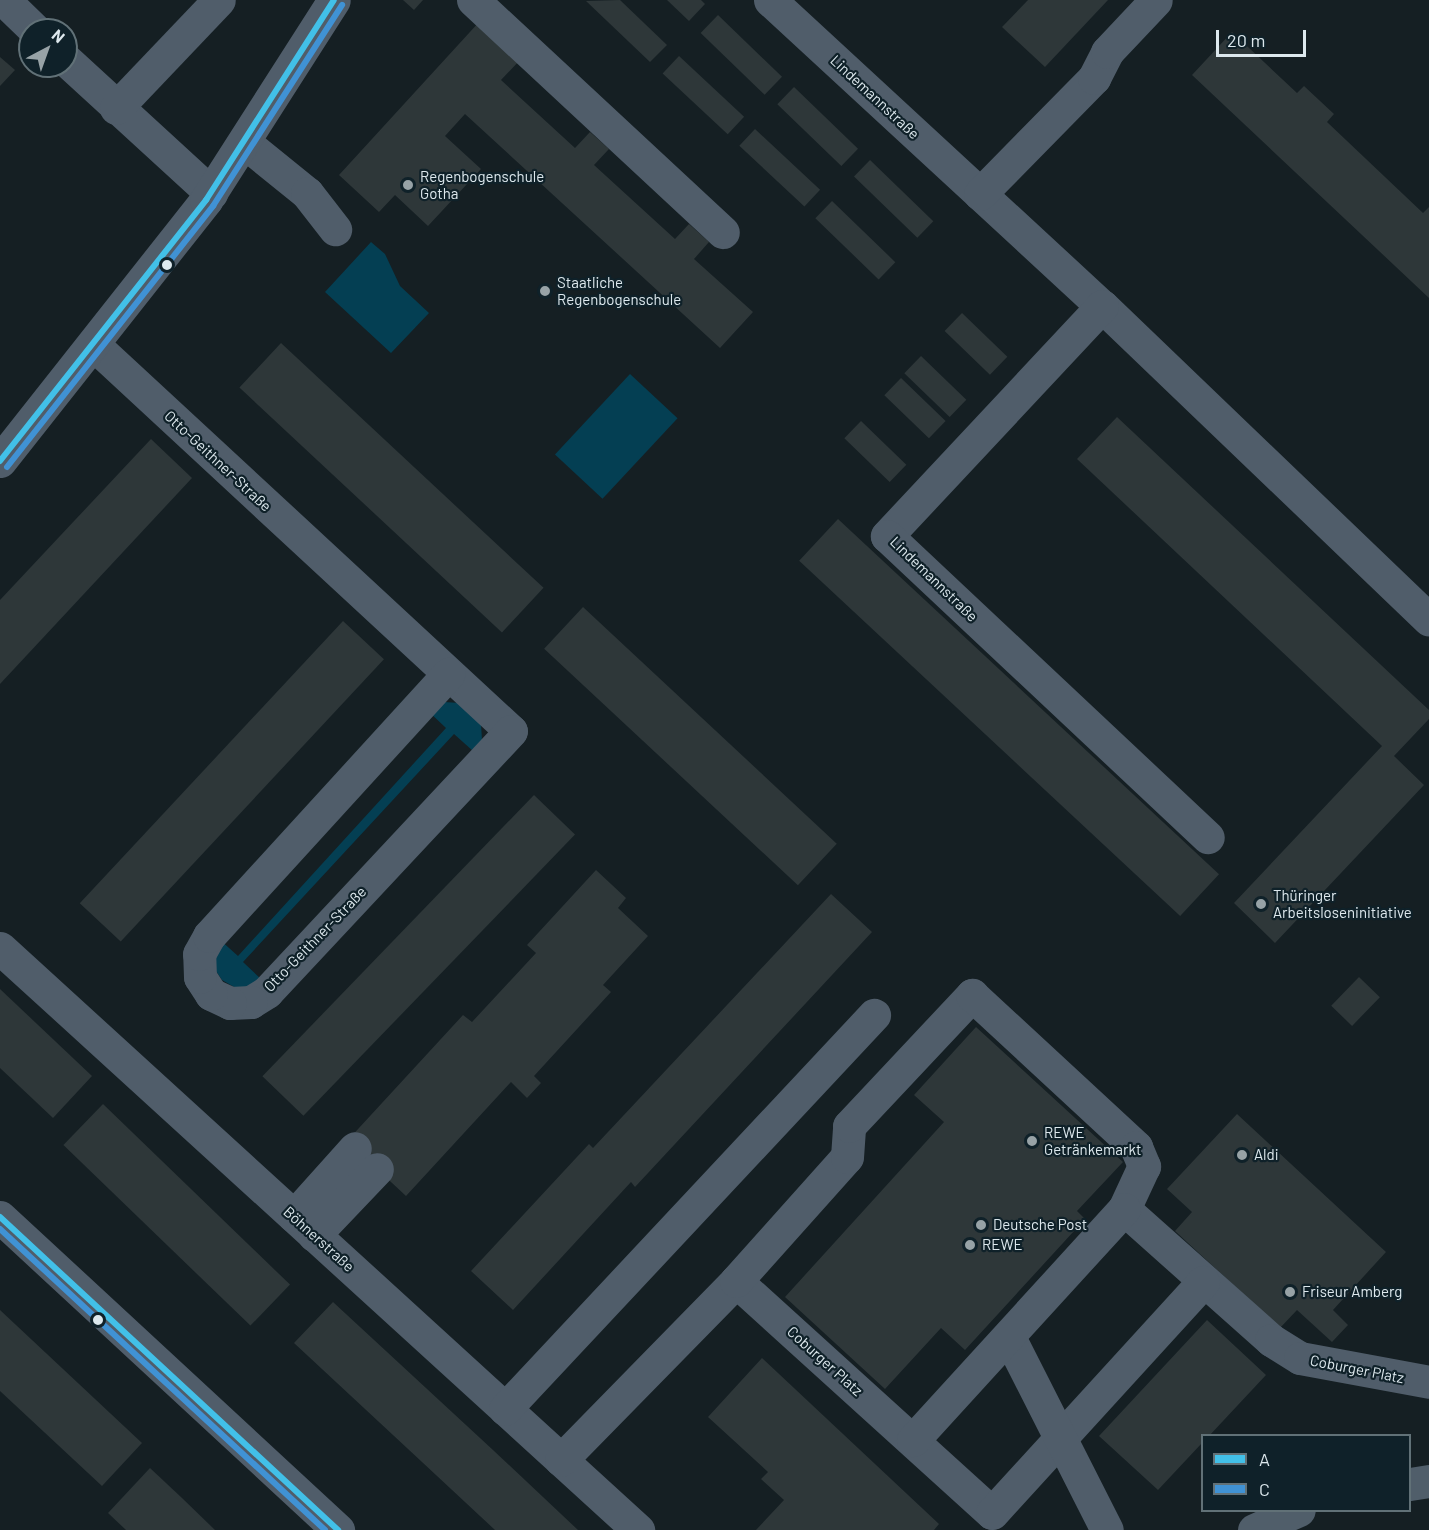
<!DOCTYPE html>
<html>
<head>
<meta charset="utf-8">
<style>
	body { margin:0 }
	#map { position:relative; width:1429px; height:1530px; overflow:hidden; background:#151f23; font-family:Barlow,sans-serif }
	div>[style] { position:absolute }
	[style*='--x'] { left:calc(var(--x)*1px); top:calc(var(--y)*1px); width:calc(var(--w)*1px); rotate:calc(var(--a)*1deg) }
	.green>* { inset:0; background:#043f53; transform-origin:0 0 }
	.building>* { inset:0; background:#2e3739; transform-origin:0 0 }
	.minor>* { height:33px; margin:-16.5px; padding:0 16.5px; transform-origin:16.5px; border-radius:16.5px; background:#505d6a }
	.major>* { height:33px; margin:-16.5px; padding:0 16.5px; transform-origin:16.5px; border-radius:16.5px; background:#505e6a }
	.bus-1>* { height:6px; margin:-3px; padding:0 3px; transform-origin:3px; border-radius:3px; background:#42c0e8 }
	.bus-2>* { height:6px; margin:-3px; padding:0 3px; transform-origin:3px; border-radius:3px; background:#4092d4 }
	.dots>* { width:16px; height:16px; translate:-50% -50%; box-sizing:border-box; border:3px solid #0f2129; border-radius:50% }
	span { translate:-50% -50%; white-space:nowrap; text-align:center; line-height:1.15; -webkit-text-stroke:4.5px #0f2129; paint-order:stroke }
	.street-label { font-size:15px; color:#dde8ed }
	.poi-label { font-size:15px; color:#dde8ed }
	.left { translate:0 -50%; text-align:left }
	.legend { position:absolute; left:1201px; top:1434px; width:210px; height:78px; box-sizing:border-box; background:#0f2129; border:2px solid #617177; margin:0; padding:8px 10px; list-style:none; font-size:18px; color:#dde8ed }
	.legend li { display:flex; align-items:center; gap:12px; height:30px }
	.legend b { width:30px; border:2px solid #617177 }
	.north { position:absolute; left:18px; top:18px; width:60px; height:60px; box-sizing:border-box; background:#0f2129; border:2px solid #617177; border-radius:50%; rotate:41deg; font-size:16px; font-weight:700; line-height:24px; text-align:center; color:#dde8ed }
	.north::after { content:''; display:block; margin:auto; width:21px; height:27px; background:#97a2a6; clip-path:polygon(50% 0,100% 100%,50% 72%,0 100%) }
	.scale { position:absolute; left:1216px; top:30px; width:90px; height:27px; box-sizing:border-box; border:3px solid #dde8ed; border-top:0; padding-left:8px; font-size:18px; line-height:21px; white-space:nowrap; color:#dde8ed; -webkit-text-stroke:4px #0f2129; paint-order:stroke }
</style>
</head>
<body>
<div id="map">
	<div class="green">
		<i style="clip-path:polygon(371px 242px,385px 254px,400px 286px,429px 313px,391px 353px,325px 292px)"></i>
		<i style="left:630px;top:374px;width:65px;height:110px;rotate:43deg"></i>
		<i style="clip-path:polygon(444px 702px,460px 703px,481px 724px,482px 740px,473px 751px,454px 734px,243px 962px,262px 980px,249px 987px,236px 988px,222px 980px,214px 968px,219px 939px,238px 956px,446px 728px,428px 711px)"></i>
	</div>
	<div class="building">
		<i style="clip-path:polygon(403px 0,423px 0,414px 10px)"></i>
		<i style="clip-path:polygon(620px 0,667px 45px,650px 62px,586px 1px)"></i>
		<i style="clip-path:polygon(667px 0,701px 0,705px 4px,689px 21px)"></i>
		<i style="clip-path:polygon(1028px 0,1108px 0,1045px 67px,1002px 27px)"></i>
		<i style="left:718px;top:15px;width:89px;height:25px;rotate:44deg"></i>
		<i style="clip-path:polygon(480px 21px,521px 59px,501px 80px,575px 148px,590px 132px,609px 149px,594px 165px,675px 239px,689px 224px,709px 242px,694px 259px,753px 312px,720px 348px,465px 114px,445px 136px,481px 169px,428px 226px,395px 195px,379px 212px,339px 175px)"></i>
		<i style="clip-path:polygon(1232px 32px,1297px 93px,1304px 86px,1334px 114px,1327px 122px,1423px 213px,1429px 207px,1429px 298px,1192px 75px)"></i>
		<i style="left:679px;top:56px;width:89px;height:24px;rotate:43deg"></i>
		<i style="clip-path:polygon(0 57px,15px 70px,0 86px)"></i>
		<i style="left:794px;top:87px;width:89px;height:24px;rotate:44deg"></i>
		<i style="left:755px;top:129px;width:89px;height:23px;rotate:43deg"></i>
		<i style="left:870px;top:160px;width:88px;height:23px;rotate:44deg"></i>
		<i style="left:832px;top:201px;width:88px;height:24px;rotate:44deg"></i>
		<i style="left:962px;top:313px;width:63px;height:25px;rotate:44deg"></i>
		<i style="left:281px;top:343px;width:359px;height:61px;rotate:43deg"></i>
		<i style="left:921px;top:356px;width:63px;height:24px;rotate:44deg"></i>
		<i style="left:901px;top:378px;width:62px;height:24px;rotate:44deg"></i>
		<i style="clip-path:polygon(1117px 417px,1429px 710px,1429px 719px,1394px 756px,1424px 785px,1275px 943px,1234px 903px,1382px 746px,1077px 459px)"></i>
		<i style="left:861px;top:421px;width:63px;height:24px;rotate:44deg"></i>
		<i style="clip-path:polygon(151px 439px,192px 478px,0 684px,0 600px)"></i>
		<i style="left:838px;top:519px;width:521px;height:57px;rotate:43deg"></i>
		<i style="left:583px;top:607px;width:347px;height:57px;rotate:43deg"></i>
		<i style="left:343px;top:621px;width:56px;height:386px;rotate:43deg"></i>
		<i style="left:534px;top:795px;width:57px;height:391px;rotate:44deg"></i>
		<i style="clip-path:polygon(596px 870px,626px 898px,618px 908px,648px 936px,603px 985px,611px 992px,534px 1076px,541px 1083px,527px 1098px,511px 1082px,406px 1196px,347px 1141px,463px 1015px,472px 1022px,536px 953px,527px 945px)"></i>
		<i style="clip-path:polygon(831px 894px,872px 932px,635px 1187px,631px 1182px,513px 1310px,471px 1271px,589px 1144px,593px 1148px)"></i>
		<i style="left:1359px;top:977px;width:29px;height:40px;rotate:44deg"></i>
		<i style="clip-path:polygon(0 989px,92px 1076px,53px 1118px,0 1068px)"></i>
		<i style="clip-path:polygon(976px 1027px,1123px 1162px,1077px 1211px,1085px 1219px,965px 1350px,941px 1328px,885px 1389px,785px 1297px,944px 1122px,914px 1095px)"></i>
		<i style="left:103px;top:1104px;width:260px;height:57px;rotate:44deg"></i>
		<i style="clip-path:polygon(1237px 1114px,1386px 1252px,1333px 1310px,1348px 1325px,1332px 1342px,1297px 1310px,1280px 1328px,1175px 1231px,1192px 1212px,1167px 1189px)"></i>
		<i style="clip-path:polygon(333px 1302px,493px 1450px,578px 1530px,495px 1530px,422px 1462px,294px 1343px)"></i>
		<i style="clip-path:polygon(0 1310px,142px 1443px,102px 1486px,0 1391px)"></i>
		<i style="clip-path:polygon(1207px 1320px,1266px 1375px,1209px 1436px,1202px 1436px,1202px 1443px,1158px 1490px,1099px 1436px)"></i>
		<i style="clip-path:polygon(762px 1358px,939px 1524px,934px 1530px,756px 1530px,784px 1500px,761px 1479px,768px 1472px,708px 1417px)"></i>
		<i style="clip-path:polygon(150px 1468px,182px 1498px,215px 1530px,126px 1530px,108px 1513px)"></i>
	</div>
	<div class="minor">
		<i style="--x:473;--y:0;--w:341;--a:42.9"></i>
		<i style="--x:770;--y:0;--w:452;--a:42.7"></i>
		<i style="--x:1102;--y:306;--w:453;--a:43.8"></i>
		<i style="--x:6;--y:2;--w:40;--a:44"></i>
		<i style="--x:66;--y:60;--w:197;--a:42.5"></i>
		<i style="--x:116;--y:108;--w:149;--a:-46.4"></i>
		<i style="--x:244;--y:142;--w:81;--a:39"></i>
		<i style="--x:307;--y:193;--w:46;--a:52.1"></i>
		<i style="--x:980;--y:194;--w:163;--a:-45.5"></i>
		<i style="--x:1094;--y:78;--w:29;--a:-63"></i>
		<i style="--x:1107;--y:52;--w:71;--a:-46.7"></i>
		<i style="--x:1102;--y:306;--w:315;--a:133.1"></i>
		<i style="--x:887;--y:536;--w:440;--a:43.2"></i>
		<i style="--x:94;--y:345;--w:568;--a:42.79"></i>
		<i style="--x:511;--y:731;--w:357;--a:133.1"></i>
		<i style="--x:267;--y:992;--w:19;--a:148"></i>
		<i style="--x:251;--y:1002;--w:21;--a:177"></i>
		<i style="--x:230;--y:1003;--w:21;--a:-155"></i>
		<i style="--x:211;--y:994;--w:20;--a:-123"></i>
		<i style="--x:200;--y:977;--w:23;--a:-92"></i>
		<i style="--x:199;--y:954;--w:21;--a:-61"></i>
		<i style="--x:209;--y:936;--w:355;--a:-47.6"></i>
		<i style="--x:0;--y:461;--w:333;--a:-51.7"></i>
		<i style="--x:206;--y:200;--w:237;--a:-57.4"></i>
		<i style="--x:0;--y:948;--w:864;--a:42.37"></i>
		<i style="--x:1124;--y:1209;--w:197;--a:41.7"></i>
		<i style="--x:1271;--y:1340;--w:34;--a:32"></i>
		<i style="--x:1300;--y:1358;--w:131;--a:10.5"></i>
		<i style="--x:294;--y:1216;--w:91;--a:-48.1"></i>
		<i style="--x:0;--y:1217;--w:461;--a:42.8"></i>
		<i style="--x:314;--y:1235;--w:91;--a:-46.3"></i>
		<i style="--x:736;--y:1281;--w:345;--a:42.2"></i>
		<i style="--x:992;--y:1513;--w:313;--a:-47.6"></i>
		<i style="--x:1009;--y:1337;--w:216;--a:63.1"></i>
		<i style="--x:505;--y:1409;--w:540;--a:-46.88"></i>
		<i style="--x:561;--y:1460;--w:250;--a:-45.6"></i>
		<i style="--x:736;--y:1281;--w:166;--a:-48.2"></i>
		<i style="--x:847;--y:1157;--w:31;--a:-86"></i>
		<i style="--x:849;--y:1126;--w:180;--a:-46.8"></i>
		<i style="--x:972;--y:995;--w:224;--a:42.8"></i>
		<i style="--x:1136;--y:1147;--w:21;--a:67"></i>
		<i style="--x:1144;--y:1166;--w:47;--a:114.9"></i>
		<i style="--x:1124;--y:1209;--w:313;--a:132.4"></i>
	</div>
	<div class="major">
		<i style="--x:1410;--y:1484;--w:19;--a:-9"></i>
		<i style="--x:1254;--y:1530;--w:49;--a:-24"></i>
	</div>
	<div class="bus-1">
		<i style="--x:0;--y:461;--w:333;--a:-51.7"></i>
		<i style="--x:206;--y:200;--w:237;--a:-57.4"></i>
		<i style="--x:0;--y:1217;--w:461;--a:42.8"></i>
	</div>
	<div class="bus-2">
		<i style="--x:7;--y:467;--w:333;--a:-51.7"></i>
		<i style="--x:213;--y:206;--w:239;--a:-57.3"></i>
		<i style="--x:0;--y:1229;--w:443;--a:42.8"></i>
	</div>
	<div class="dots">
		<i style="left:408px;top:185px;background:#97a2a6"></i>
		<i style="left:167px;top:265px;background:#dde8ed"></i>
		<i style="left:545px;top:291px;background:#97a2a6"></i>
		<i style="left:1261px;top:904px;background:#97a2a6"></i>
		<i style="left:1032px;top:1141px;background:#97a2a6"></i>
		<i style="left:1242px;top:1155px;background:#97a2a6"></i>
		<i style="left:981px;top:1225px;background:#97a2a6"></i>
		<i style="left:970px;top:1245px;background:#97a2a6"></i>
		<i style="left:1290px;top:1292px;background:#97a2a6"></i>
		<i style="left:98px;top:1320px;background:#dde8ed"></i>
	</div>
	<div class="street-label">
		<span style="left:875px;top:97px;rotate:43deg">Lindemannstraße</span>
		<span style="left:218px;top:461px;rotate:43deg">Otto-Geithner-Straße</span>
		<span style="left:934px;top:579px;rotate:44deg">Lindemannstraße</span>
		<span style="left:315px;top:939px;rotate:-46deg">Otto-Geithner-Straße</span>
		<span style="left:319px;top:1239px;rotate:42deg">Böhnerstraße</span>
		<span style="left:825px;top:1361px;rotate:42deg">Coburger Platz</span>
		<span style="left:1357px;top:1369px;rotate:11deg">Coburger Platz</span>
	</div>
	<div class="poi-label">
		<span class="left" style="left:420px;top:185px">Regenbogenschule<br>Gotha</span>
		<span class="left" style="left:557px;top:291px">Staatliche<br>Regenbogenschule</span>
		<span class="left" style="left:1273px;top:904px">Thüringer<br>Arbeitsloseninitiative</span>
		<span class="left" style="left:1044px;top:1141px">REWE<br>Getränkemarkt</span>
		<span class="left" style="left:1254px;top:1155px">Aldi</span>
		<span class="left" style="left:993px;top:1225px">Deutsche Post</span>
		<span class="left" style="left:982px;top:1245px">REWE</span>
		<span class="left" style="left:1302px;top:1292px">Friseur Amberg</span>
	</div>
	<ul class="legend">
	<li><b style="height:8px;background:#42c0e8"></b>A</li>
	<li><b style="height:8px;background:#4092d4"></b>C</li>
	</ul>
	<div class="north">N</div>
	<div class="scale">20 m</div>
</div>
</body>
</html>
